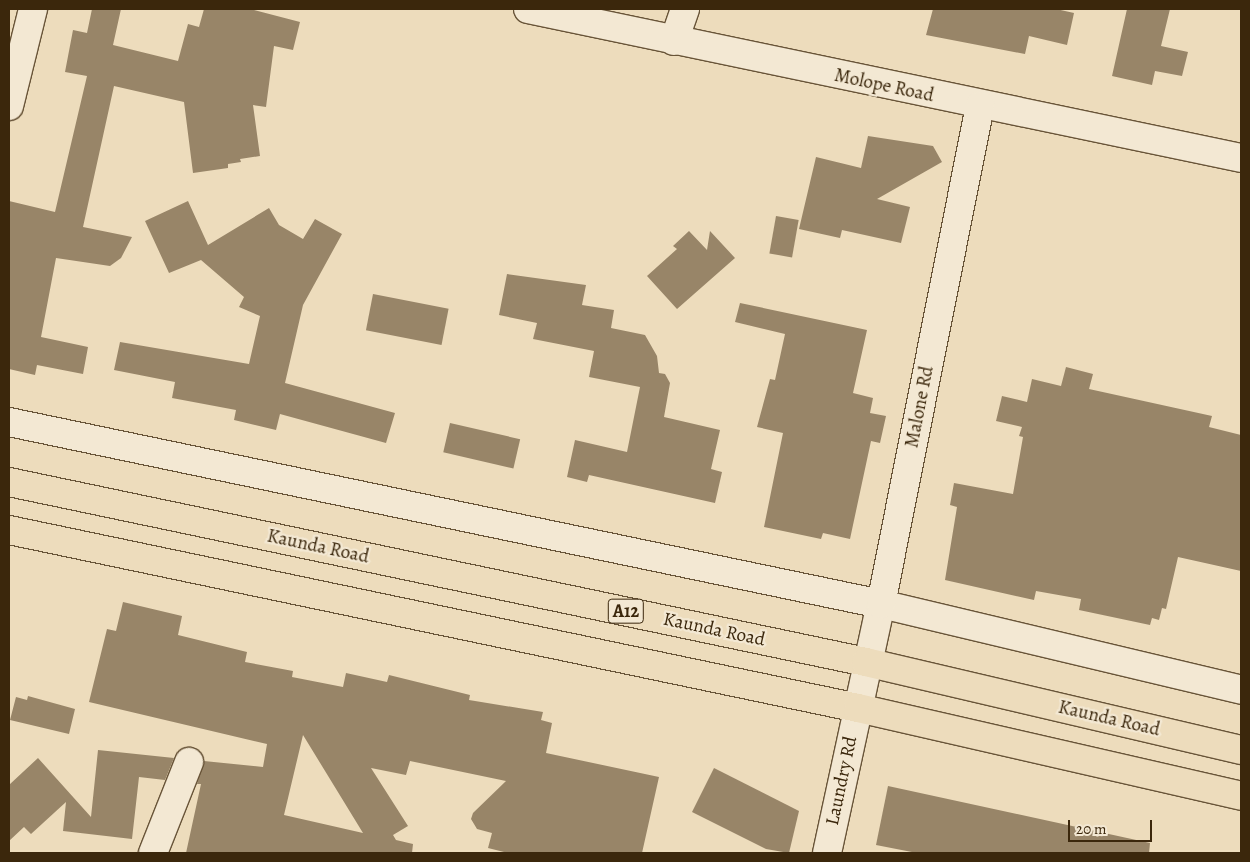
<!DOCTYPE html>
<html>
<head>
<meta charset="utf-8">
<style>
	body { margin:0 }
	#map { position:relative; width:1250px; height:862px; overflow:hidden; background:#eddcbc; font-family:Alegreya,serif }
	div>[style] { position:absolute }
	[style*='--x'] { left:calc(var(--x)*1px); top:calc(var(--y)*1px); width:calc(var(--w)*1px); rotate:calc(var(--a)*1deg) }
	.building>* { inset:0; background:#988568; transform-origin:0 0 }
	.roads { filter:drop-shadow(1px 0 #685438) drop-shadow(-1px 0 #685438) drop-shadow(0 1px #685438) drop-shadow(0 -1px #685438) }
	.minor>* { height:28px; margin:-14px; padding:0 14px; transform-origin:14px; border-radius:14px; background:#f3e8d3 }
	.major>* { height:28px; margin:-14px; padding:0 14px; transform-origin:14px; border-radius:14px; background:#eddcbc }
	span { translate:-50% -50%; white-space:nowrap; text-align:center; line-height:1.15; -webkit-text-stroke:4.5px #f3e8d3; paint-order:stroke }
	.shield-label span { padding:1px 4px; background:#f3e8d3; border:1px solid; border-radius:4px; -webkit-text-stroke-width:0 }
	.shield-label { font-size:18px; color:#3b270c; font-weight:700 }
	.street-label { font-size:19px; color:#3b270c }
	.frame { position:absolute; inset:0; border:10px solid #3b270c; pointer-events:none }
	.scale { position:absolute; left:1068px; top:820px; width:84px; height:22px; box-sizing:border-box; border:2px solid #3b270c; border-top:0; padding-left:6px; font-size:15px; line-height:18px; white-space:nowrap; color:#3b270c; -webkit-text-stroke:4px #f3e8d3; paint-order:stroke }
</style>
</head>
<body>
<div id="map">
	<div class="building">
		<i style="clip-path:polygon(92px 9px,121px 9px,113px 45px,178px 61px,188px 24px,199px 27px,204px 9px,250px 9px,300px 22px,293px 50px,274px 46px,266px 107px,253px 105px,260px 156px,240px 159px,241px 162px,228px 164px,228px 168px,193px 173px,184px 102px,114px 86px,83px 227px,132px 237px,121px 258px,110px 266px,56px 258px,41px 337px,88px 347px,83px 374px,37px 365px,35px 375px,9px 369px,9px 201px,55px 212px,87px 76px,65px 72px,73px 30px,87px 33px)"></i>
		<i style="clip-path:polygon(933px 9px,1056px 9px,1074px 13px,1067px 45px,1029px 36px,1025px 54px,926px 35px)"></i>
		<i style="clip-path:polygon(1127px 9px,1170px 9px,1161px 46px,1188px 52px,1182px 76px,1155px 71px,1152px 85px,1112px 76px)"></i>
		<i style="clip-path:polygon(868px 136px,933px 146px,942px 162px,877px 199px,910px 207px,901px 243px,842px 230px,840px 238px,799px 229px,816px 157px,861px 168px)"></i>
		<i style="clip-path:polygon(188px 201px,208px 245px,269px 208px,279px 225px,303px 239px,315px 219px,342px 234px,303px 305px,285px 383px,395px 413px,386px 443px,280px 414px,276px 430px,234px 420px,236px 410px,172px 398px,175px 382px,114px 370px,120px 342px,249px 364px,260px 316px,239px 307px,244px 297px,201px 260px,169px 273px,145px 221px)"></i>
		<i style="left:776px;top:216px;width:23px;height:38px;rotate:10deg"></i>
		<i style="clip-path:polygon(689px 231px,707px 250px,710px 231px,735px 258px,677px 309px,647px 276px,677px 249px,673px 246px)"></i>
		<i style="clip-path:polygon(507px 274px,586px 285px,582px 305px,614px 310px,611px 328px,645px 335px,657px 356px,659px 373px,665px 374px,670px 383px,664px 417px,720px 430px,711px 469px,722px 472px,715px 503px,589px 475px,587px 482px,567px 477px,575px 440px,627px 452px,640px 387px,589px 377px,594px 351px,533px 339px,537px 323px,499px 315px)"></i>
		<i style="left:373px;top:294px;width:77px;height:37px;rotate:11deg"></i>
		<i style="clip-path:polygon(740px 303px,867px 330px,853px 393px,873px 398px,870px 413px,886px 416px,880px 443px,871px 441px,850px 539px,823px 533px,821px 539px,764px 527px,783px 433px,757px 427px,770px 379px,775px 380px,785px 334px,735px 322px)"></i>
		<i style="clip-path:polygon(1066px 367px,1093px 374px,1089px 389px,1212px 416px,1209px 427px,1241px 435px,1241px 571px,1178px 557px,1166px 609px,1162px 608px,1159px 620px,1152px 618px,1150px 625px,1079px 610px,1081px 599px,1036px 591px,1034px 600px,945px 580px,957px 507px,950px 505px,954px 483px,1013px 494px,1023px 437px,1019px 436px,1022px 427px,996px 421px,1002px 396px,1027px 402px,1032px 379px,1061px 386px)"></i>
		<i style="left:450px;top:423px;width:72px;height:30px;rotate:13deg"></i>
		<i style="clip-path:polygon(evenodd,123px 602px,182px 616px,178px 635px,247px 652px,245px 662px,293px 671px,292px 677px,343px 687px,346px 673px,387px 682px,389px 675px,470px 695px,469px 700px,543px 712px,541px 720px,552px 723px,546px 753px,659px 777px,642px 853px,508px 853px,488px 848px,492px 833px,477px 829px,471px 819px,473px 813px,506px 781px,410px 761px,406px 775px,371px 768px,408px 826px,393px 835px,396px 840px,413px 844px,412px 853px,186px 853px,201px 784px,197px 784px,204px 761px,263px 767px,267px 744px,89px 702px,107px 629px,116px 631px,123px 602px,303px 735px,363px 833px,284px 815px,303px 735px)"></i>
		<i style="clip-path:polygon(28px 696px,75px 709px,69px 734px,10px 720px,16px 697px,27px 700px)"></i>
		<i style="clip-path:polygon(98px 750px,174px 758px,165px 780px,139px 777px,132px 839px,63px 831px,66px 802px,31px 834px,24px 827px,9px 841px,9px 785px,38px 758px,91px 817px)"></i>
		<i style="clip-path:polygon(714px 768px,799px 811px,789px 853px,766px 849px,692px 812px)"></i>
		<i style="clip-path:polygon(888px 786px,1150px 843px,1149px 853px,917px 853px,876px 845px)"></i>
	</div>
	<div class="roads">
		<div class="minor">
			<i style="--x:528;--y:9;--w:728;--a:11.8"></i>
			<i style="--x:674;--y:41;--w:34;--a:-71"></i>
			<i style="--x:9;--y:106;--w:100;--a:-76.1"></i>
			<i style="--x:9;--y:422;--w:891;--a:11.79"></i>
			<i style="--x:881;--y:604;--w:370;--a:13.4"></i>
			<i style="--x:153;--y:853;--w:98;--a:-68.4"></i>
			<i style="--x:827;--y:853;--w:255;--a:-77.8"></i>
			<i style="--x:881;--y:604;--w:508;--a:-78.76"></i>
		</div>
		<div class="major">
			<i style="--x:9;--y:482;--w:876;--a:11.86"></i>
			<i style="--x:866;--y:662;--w:385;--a:13.2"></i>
			<i style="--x:9;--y:530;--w:867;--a:11.84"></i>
			<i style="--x:858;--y:708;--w:393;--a:12.9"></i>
		</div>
	</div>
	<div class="shield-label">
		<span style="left:626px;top:611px">A12</span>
	</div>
	<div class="street-label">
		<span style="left:884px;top:86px;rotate:12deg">Molope Road</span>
		<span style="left:920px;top:407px;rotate:-79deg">Malone Rd</span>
		<span style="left:318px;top:547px;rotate:12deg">Kaunda Road</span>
		<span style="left:714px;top:630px;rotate:12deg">Kaunda Road</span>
		<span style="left:1109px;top:719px;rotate:13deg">Kaunda Road</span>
		<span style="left:842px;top:781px;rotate:-78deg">Laundry Rd</span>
	</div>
	<div class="frame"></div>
	<div class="scale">20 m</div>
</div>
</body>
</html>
